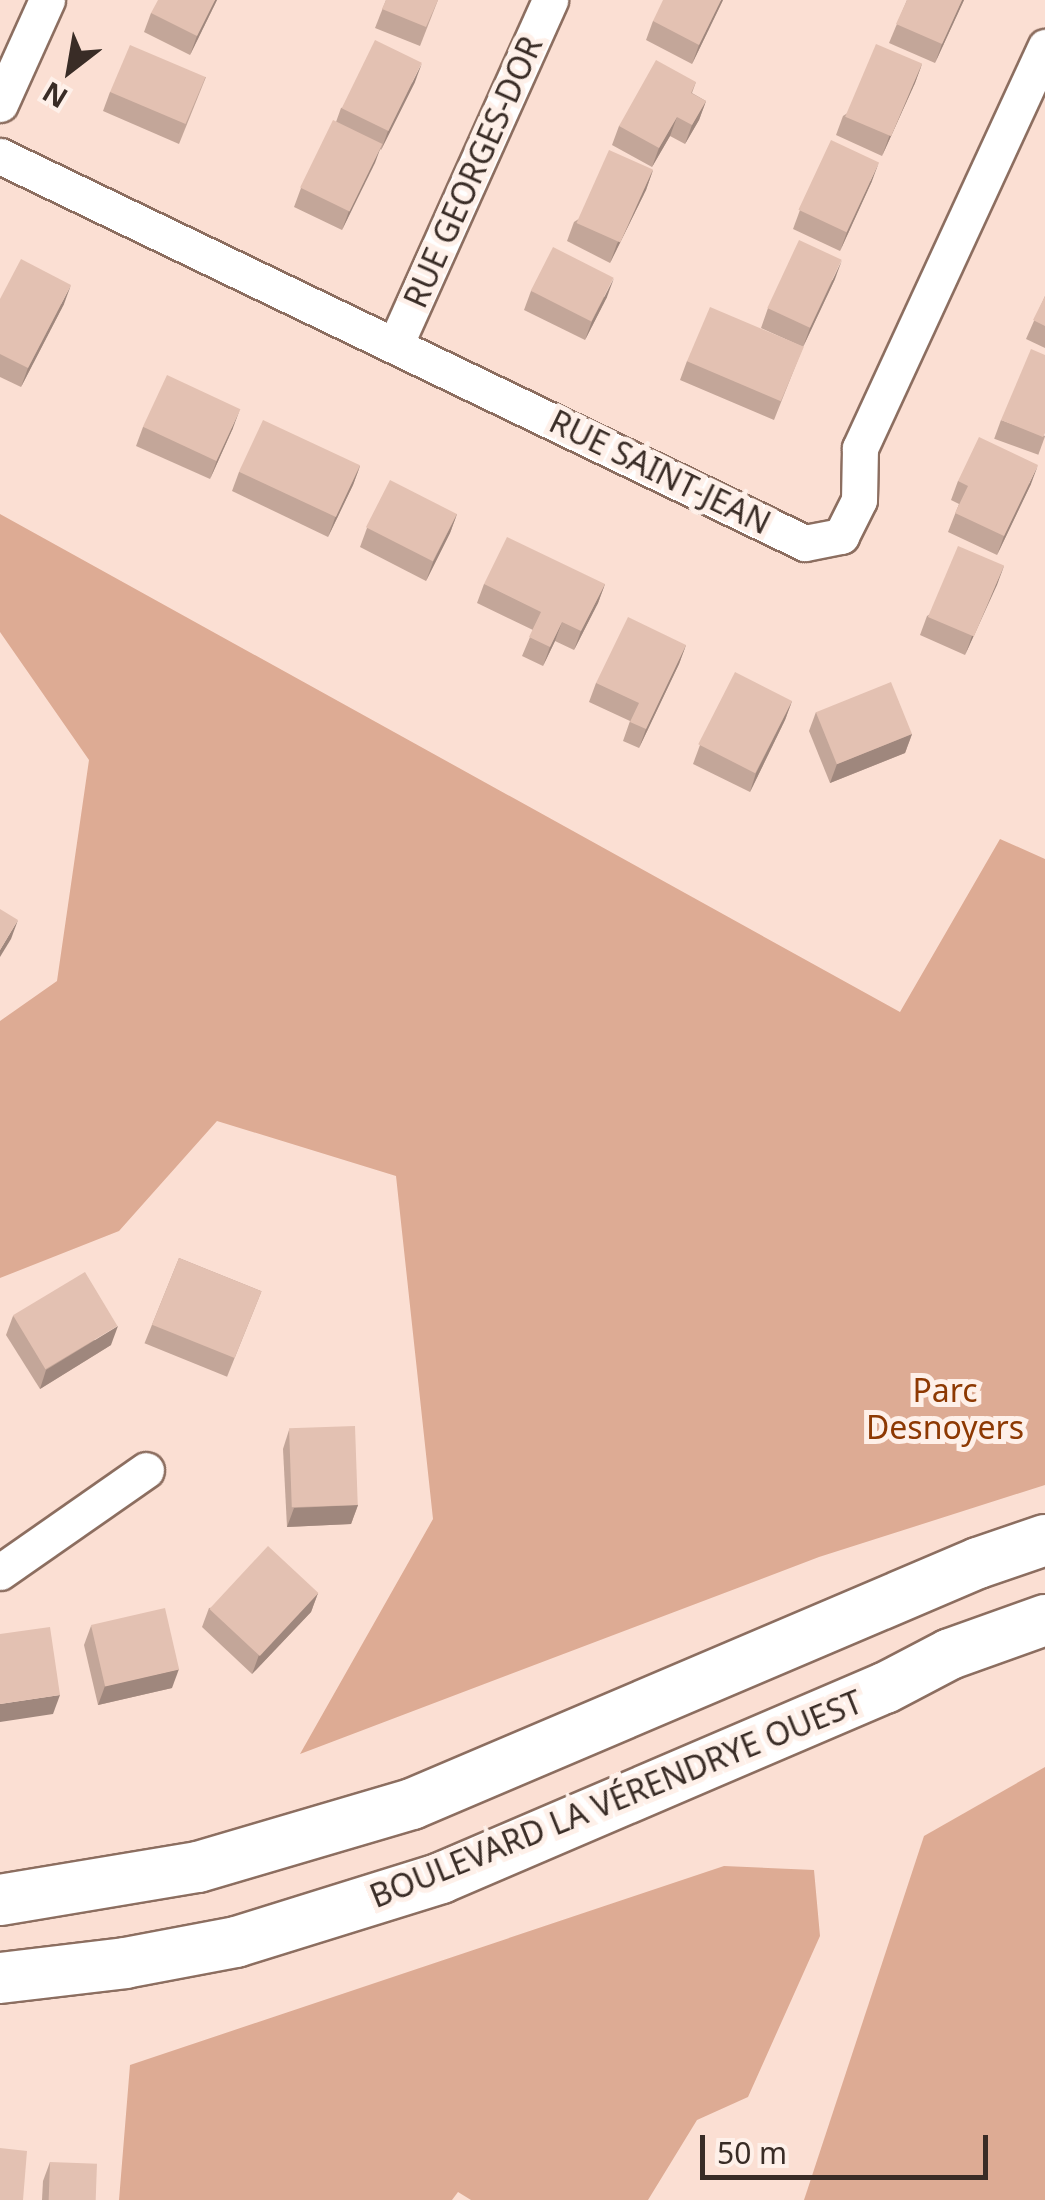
<!DOCTYPE html>
<html>
<head>
<meta charset="utf-8">
<style>
	body { margin:0 }
	#map { position:relative; width:1045px; height:2200px; overflow:hidden; background:#fbdfd3; font-family:"Noto Sans",sans-serif }
	div>[style] { position:absolute }
	[style*='--x'] { left:calc(var(--x)*1px); top:calc(var(--y)*1px); width:calc(var(--w)*1px); rotate:calc(var(--a)*1deg) }
	.green>* { inset:0; background:#ddab94 }
	.roads { filter:drop-shadow(2px 0 #8c6e60) drop-shadow(-2px 0 #8c6e60) drop-shadow(0 2px #8c6e60) drop-shadow(0 -2px #8c6e60) }
	.minor>* { height:35px; margin:-17.5px; padding:0 17.5px; transform-origin:17.5px; border-radius:17.5px; background:#fff }
	.secondary>* { height:50px; margin:-25px; padding:0 25px; transform-origin:25px; border-radius:25px; background:#fff }
	.wall>* { inset:0; background:#c3a699; transform-origin:0 0 }
	.shaded-wall>* { inset:0; background:#9f877d }
	.building>* { inset:0; background:#e3c1b2; transform-origin:0 0 }
	span { translate:-50% -50%; white-space:nowrap; text-align:center; line-height:1.15; -webkit-text-stroke:10px #fef0e9; paint-order:stroke }
	.street-label { font-size:32px; color:#392c26 }
	.park-label { font-size:32px; color:#8d3903 }
	.north { position:absolute; left:20px; top:20px; width:100px; height:100px; -webkit-text-stroke:8px #fef0e9; paint-order:stroke; rotate:211deg; font-size:28px; font-weight:700; line-height:40px; text-align:center; color:#392c26 }
	.north::after { content:''; display:block; margin:auto; width:35px; height:45px; background:#392c26; clip-path:polygon(50% 0,100% 100%,50% 72%,0 100%) }
	.scale { position:absolute; left:700px; top:2135px; width:288px; height:45px; box-sizing:border-box; border:5px solid #392c26; border-top:0; padding-left:12px; font-size:30px; line-height:35px; white-space:nowrap; color:#392c26; -webkit-text-stroke:8px #fef0e9; paint-order:stroke }
</style>
</head>
<body>
<div id="map">
	<div class="green">
		<i style="clip-path:polygon(0 514px,900px 1012px,1000px 839px,1045px 859px,1045px 1485px,819px 1557px,300px 1754px,433px 1519px,396px 1176px,217px 1121px,119px 1231px,0 1278px,0 1021px,57px 981px,89px 760px,0 632px)"></i>
		<i style="clip-path:polygon(1045px 1767px,1045px 2200px,804px 2200px,924px 1836px)"></i>
		<i style="clip-path:polygon(724px 1866px,814px 1870px,820px 1936px,748px 2097px,697px 2120px,648px 2200px,471px 2200px,458px 2192px,452px 2200px,119px 2200px,130px 2065px)"></i>
	</div>
	<div class="roads">
		<div class="minor">
			<i style="--x:0;--y:104;--w:114;--a:-65.7"></i>
			<i style="--x:0;--y:156;--w:893;--a:25.68"></i>
			<i style="--x:805;--y:543;--w:37;--a:-11"></i>
			<i style="--x:841;--y:536;--w:40;--a:-63.4"></i>
			<i style="--x:859;--y:500;--w:52;--a:-88.9"></i>
			<i style="--x:860;--y:448;--w:442;--a:-65.2"></i>
			<i style="--x:396;--y:343;--w:376;--a:-65.8"></i>
			<i style="--x:0;--y:1572;--w:178;--a:-34.9"></i>
		</div>
		<div class="secondary">
			<i style="--x:0;--y:1900;--w:201;--a:-9.5"></i>
			<i style="--x:198;--y:1867;--w:223;--a:-16.4"></i>
			<i style="--x:412;--y:1804;--w:615;--a:-23.06"></i>
			<i style="--x:978;--y:1563;--w:71;--a:-18.9"></i>
			<i style="--x:0;--y:1978;--w:126;--a:-6.8"></i>
			<i style="--x:125;--y:1963;--w:113;--a:-10.7"></i>
			<i style="--x:236;--y:1942;--w:215;--a:-17.3"></i>
			<i style="--x:441;--y:1878;--w:483;--a:-23.2"></i>
			<i style="--x:885;--y:1688;--w:73;--a:-27.6"></i>
			<i style="--x:950;--y:1654;--w:101;--a:-19.7"></i>
		</div>
	</div>
	<div class="wall">
		<i style="clip-path:polygon(217px 0,190px 55px,144px 32px,151px 13px)"></i>
		<i style="clip-path:polygon(386px 0,438px 0,420px 46px,375px 28px)"></i>
		<i style="clip-path:polygon(723px 0,692px 64px,646px 40px,653px 21px)"></i>
		<i style="clip-path:polygon(907px 0,964px 0,935px 63px,889px 43px)"></i>
		<i style="clip-path:polygon(922px 64px,915px 83px,882px 156px,836px 135px,843px 116px)"></i>
		<i style="clip-path:polygon(206px 77px,179px 144px,103px 111px,110px 92px)"></i>
		<i style="clip-path:polygon(415px 82px,381px 150px,380px 149px,342px 230px,294px 207px,301px 188px,336px 122px,341px 108px)"></i>
		<i style="clip-path:polygon(696px 82px,692px 93px,706px 101px,699px 120px,685px 144px,670px 136px,652px 167px,612px 145px,619px 126px)"></i>
		<i style="clip-path:polygon(653px 170px,646px 190px,610px 263px,567px 241px,574px 222px)"></i>
		<i style="clip-path:polygon(872px 181px,840px 251px,793px 229px,800px 210px)"></i>
		<i style="clip-path:polygon(835px 279px,803px 347px,774px 420px,680px 380px,687px 361px,803px 347px,761px 328px,768px 308px)"></i>
		<i style="clip-path:polygon(531px 291px,607px 297px,585px 340px,524px 310px)"></i>
		<i style="clip-path:polygon(1045px 296px,1045px 348px,1026px 339px)"></i>
		<i style="clip-path:polygon(0 299px,64px 304px,21px 387px,0 377px)"></i>
		<i style="left:1001px;top:420px;width:47px;height:20px;rotate:20deg"></i>
		<i style="clip-path:polygon(143px 427px,233px 428px,210px 479px,136px 446px)"></i>
		<i style="clip-path:polygon(360px 466px,353px 485px,328px 537px,232px 491px,239px 472px)"></i>
		<i style="clip-path:polygon(958px 481px,1031px 484px,997px 555px,948px 532px,959px 504px,951px 500px)"></i>
		<i style="clip-path:polygon(457px 514px,450px 533px,426px 581px,360px 547px,367px 528px)"></i>
		<i style="clip-path:polygon(1004px 566px,965px 655px,920px 635px,927px 616px)"></i>
		<i style="clip-path:polygon(484px 584px,605px 584px,598px 603px,574px 650px,555px 641px,543px 666px,522px 656px,533px 630px,477px 603px)"></i>
		<i style="clip-path:polygon(686px 645px,679px 664px,639px 748px,623px 741px,630px 721px,589px 702px,596px 683px)"></i>
		<i style="clip-path:polygon(792px 701px,785px 720px,750px 792px,693px 764px,700px 745px)"></i>
		<i style="clip-path:polygon(816px 712px,912px 734px,905px 753px,830px 783px,809px 731px)"></i>
		<i style="left:179px;top:1258px;width:89px;height:92px;rotate:22deg"></i>
		<i style="clip-path:polygon(13px 1316px,111px 1345px,40px 1389px,6px 1335px)"></i>
		<i style="clip-path:polygon(289px 1430px,358px 1505px,351px 1524px,287px 1527px,283px 1449px)"></i>
		<i style="clip-path:polygon(318px 1593px,311px 1612px,252px 1674px,202px 1627px,209px 1608px)"></i>
		<i style="clip-path:polygon(91px 1626px,172px 1688px,98px 1705px,84px 1645px)"></i>
		<i style="clip-path:polygon(50px 2162px,95px 2200px,42px 2200px,43px 2181px)"></i>
	</div>
	<div class="shaded-wall">
		<i style="clip-path:polygon(215px 0,217px 0,190px 55px,197px 36px)"></i>
		<i style="clip-path:polygon(721px 0,723px 0,692px 64px,699px 45px)"></i>
		<i style="clip-path:polygon(962px 0,964px 0,935px 63px,942px 44px)"></i>
		<i style="clip-path:polygon(422px 63px,415px 82px,381px 150px,388px 131px)"></i>
		<i style="clip-path:polygon(922px 64px,915px 83px,882px 156px,889px 137px)"></i>
		<i style="clip-path:polygon(706px 101px,699px 120px,685px 144px,692px 125px)"></i>
		<i style="clip-path:polygon(677px 117px,670px 136px,652px 167px,659px 148px)"></i>
		<i style="clip-path:polygon(382px 144px,375px 163px,342px 230px,349px 211px)"></i>
		<i style="clip-path:polygon(879px 162px,872px 181px,840px 251px,847px 232px)"></i>
		<i style="clip-path:polygon(653px 170px,646px 190px,610px 263px,617px 244px)"></i>
		<i style="clip-path:polygon(842px 260px,835px 279px,803px 347px,810px 328px)"></i>
		<i style="clip-path:polygon(614px 278px,607px 297px,585px 340px,592px 321px)"></i>
		<i style="clip-path:polygon(71px 285px,64px 304px,21px 387px,28px 368px)"></i>
		<i style="clip-path:polygon(240px 409px,233px 428px,210px 479px,217px 460px)"></i>
		<i style="clip-path:polygon(1038px 465px,1031px 484px,997px 555px,1004px 536px)"></i>
		<i style="clip-path:polygon(360px 466px,353px 485px,328px 537px,335px 518px)"></i>
		<i style="clip-path:polygon(457px 514px,450px 533px,426px 581px,433px 562px)"></i>
		<i style="clip-path:polygon(1004px 566px,997px 585px,965px 655px,972px 636px)"></i>
		<i style="clip-path:polygon(605px 584px,598px 603px,574px 650px,581px 631px)"></i>
		<i style="clip-path:polygon(562px 622px,555px 641px,543px 666px,550px 647px)"></i>
		<i style="clip-path:polygon(686px 645px,679px 664px,639px 748px,646px 729px)"></i>
		<i style="clip-path:polygon(792px 701px,785px 720px,750px 792px,756px 773px)"></i>
		<i style="clip-path:polygon(912px 734px,905px 753px,830px 783px,837px 764px)"></i>
		<i style="clip-path:polygon(18px 920px,11px 939px,0 957px,0 950px)"></i>
		<i style="clip-path:polygon(118px 1326px,111px 1345px,40px 1389px,46px 1370px)"></i>
		<i style="clip-path:polygon(358px 1505px,351px 1524px,287px 1527px,294px 1508px)"></i>
		<i style="clip-path:polygon(318px 1593px,311px 1612px,252px 1674px,259px 1655px)"></i>
		<i style="clip-path:polygon(179px 1669px,172px 1688px,98px 1705px,105px 1686px)"></i>
		<i style="clip-path:polygon(60px 1695px,53px 1714px,0 1722px,0 1704px)"></i>
	</div>
	<div class="building">
		<i style="clip-path:polygon(158px 0,215px 0,197px 36px,151px 13px)"></i>
		<i style="clip-path:polygon(386px 0,438px 0,426px 27px,382px 9px)"></i>
		<i style="clip-path:polygon(663px 0,721px 0,699px 45px,653px 21px)"></i>
		<i style="clip-path:polygon(907px 0,962px 0,942px 44px,896px 24px)"></i>
		<i style="left:375px;top:40px;width:52px;height:76px;rotate:26deg"></i>
		<i style="left:876px;top:44px;width:50px;height:79px;rotate:23deg"></i>
		<i style="left:130px;top:45px;width:82px;height:51px;rotate:23deg"></i>
		<i style="clip-path:polygon(656px 60px,696px 82px,691px 93px,706px 101px,692px 125px,677px 117px,659px 148px,619px 126px)"></i>
		<i style="left:333px;top:120px;width:55px;height:75px;rotate:26deg"></i>
		<i style="left:831px;top:140px;width:53px;height:77px;rotate:25deg"></i>
		<i style="left:609px;top:150px;width:48px;height:80px;rotate:24deg"></i>
		<i style="left:799px;top:240px;width:47px;height:75px;rotate:25deg"></i>
		<i style="left:553px;top:247px;width:68px;height:49px;rotate:27deg"></i>
		<i style="clip-path:polygon(21px 259px,71px 285px,28px 368px,0 354px,0 299px)"></i>
		<i style="clip-path:polygon(1045px 296px,1045px 326px,1033px 320px)"></i>
		<i style="left:710px;top:307px;width:102px;height:59px;rotate:23deg"></i>
		<i style="clip-path:polygon(1031px 349px,1045px 355px,1045px 433px,1043px 437px,1001px 420px)"></i>
		<i style="left:167px;top:375px;width:81px;height:57px;rotate:25deg"></i>
		<i style="left:263px;top:420px;width:107px;height:57px;rotate:25deg"></i>
		<i style="clip-path:polygon(979px 437px,1038px 465px,1004px 536px,955px 513px,968px 486px,958px 481px)"></i>
		<i style="left:390px;top:480px;width:75px;height:53px;rotate:27deg"></i>
		<i style="clip-path:polygon(507px 537px,605px 584px,581px 631px,562px 622px,550px 647px,529px 637px,541px 612px,484px 584px)"></i>
		<i style="left:958px;top:546px;width:50px;height:77px;rotate:23deg"></i>
		<i style="clip-path:polygon(628px 617px,686px 645px,646px 729px,630px 722px,639px 703px,596px 683px)"></i>
		<i style="left:735px;top:672px;width:64px;height:81px;rotate:27deg"></i>
		<i style="left:891px;top:682px;width:56px;height:81px;rotate:68deg"></i>
		<i style="clip-path:polygon(0 909px,18px 920px,0 950px)"></i>
		<i style="left:179px;top:1258px;width:89px;height:72px;rotate:22deg"></i>
		<i style="left:85px;top:1272px;width:63px;height:84px;rotate:59deg"></i>
		<i style="left:355px;top:1426px;width:79px;height:66px;rotate:88deg"></i>
		<i style="left:268px;top:1546px;width:69px;height:86px;rotate:43deg"></i>
		<i style="left:165px;top:1608px;width:63px;height:76px;rotate:77deg"></i>
		<i style="clip-path:polygon(50px 1627px,60px 1695px,0 1704px,0 1634px)"></i>
		<i style="clip-path:polygon(0 2148px,27px 2151px,23px 2200px,0 2200px)"></i>
		<i style="left:50px;top:2162px;width:47px;height:38px;rotate:2deg"></i>
	</div>
	<div class="street-label">
		<span style="left:473px;top:172px;rotate:-66deg">RUE GEORGES-DOR</span>
		<span style="left:660px;top:472px;rotate:26deg">RUE SAINT-JEAN</span>
		<span style="left:616px;top:1799px;rotate:-22deg">BOULEVARD LA VÉRENDRYE OUEST</span>
	</div>
	<div class="park-label">
		<span style="left:945px;top:1409px">Parc<br>Desnoyers</span>
	</div>
	<div class="north">N</div>
	<div class="scale">50 m</div>
</div>
</body>
</html>
